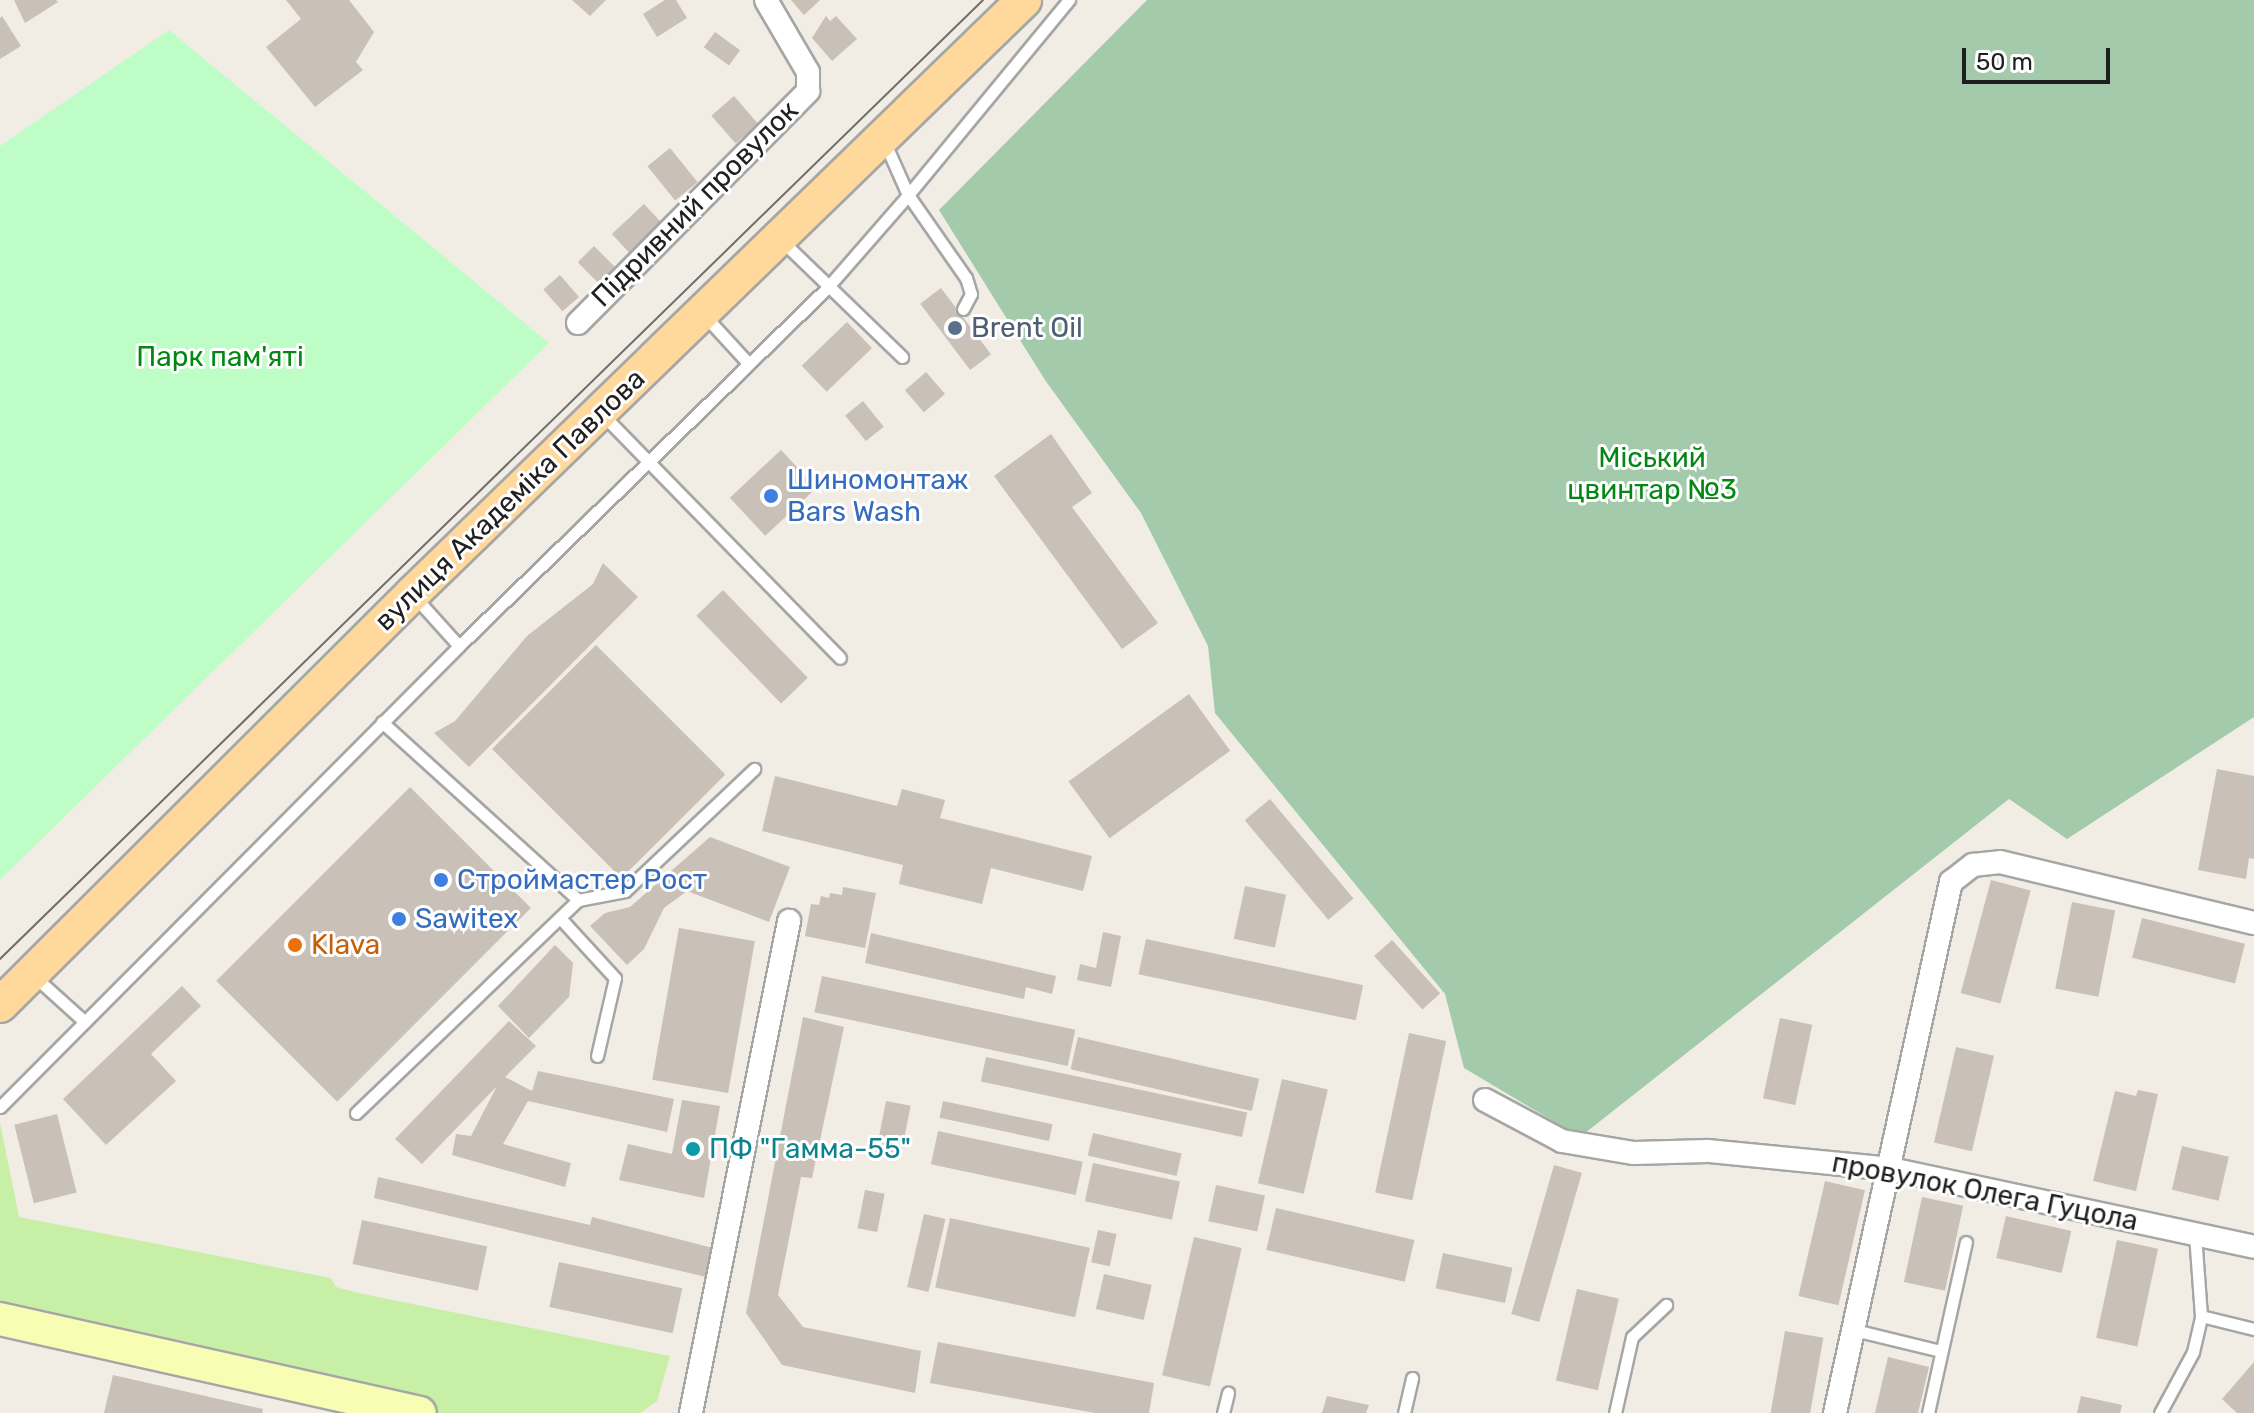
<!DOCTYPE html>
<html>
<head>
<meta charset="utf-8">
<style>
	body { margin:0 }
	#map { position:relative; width:2254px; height:1413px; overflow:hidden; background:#f1ede4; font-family:Rubik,sans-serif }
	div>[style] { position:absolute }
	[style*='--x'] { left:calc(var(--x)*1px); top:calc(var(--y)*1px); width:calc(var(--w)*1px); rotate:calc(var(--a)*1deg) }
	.grass>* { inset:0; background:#c7efa6 }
	.cemetery>* { inset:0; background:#a3cbab }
	.park>* { inset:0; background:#befec6 }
	.building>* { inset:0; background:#c9c0b7; transform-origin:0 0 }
	.roads { filter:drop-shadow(2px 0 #a6a6a6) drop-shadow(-2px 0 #a6a6a6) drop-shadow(0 2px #a6a6a6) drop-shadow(0 -2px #a6a6a6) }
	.lane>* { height:11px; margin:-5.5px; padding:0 5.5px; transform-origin:5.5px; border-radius:5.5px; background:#fff }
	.street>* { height:22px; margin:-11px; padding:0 11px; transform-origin:11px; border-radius:11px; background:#fff }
	.secondary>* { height:32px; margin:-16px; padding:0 16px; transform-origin:16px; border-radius:16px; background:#f7feb4 }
	.primary>* { height:34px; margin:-17px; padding:0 17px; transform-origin:17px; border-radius:17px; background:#ffd89b }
	.tram>* { height:2px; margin:-1px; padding:0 1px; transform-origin:1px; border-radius:1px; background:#6d6d6d }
	.dots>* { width:22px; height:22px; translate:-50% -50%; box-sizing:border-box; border:4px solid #fff; border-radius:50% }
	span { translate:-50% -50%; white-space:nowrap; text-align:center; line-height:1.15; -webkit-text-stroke:6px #fff; paint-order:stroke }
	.street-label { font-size:28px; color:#1f1f1f }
	.service-label { font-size:28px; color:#4e5e75 }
	.left { translate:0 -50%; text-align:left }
	.park-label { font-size:28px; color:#038714 }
	.shop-label { font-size:28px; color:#366cbe }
	.food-label { font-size:28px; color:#c56008 }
	.culture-label { font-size:28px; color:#0d838f }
	.scale { position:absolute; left:1962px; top:48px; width:148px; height:36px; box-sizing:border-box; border:4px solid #1f1f1f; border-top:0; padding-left:10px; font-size:24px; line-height:28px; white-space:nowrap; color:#1f1f1f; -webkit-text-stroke:6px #fff; paint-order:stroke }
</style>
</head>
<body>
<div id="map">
	<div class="grass">
		<i style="clip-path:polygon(0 1123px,19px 1217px,331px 1278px,336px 1287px,358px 1293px,670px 1356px,657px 1401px,640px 1413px,420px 1413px,0 1319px)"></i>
	</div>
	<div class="cemetery">
		<i style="clip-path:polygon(1147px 0,2254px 0,2254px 717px,2067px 839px,2009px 799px,1580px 1137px,1464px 1068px,1445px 994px,1215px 713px,1208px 646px,1141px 513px,1045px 380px,939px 210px)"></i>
	</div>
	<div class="park">
		<i style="clip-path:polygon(169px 30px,549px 343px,0 880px,0 146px)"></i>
	</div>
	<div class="building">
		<i style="clip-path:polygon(14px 0,56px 0,58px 2px,25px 23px)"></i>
		<i style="clip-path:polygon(286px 0,349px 0,374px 32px,356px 62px,363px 70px,315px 107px,266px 47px,301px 19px)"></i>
		<i style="clip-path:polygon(572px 0,606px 0,590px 16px)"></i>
		<i style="clip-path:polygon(665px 0,676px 0,687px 18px,657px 37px,643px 14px)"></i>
		<i style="clip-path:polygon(791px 0,820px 0,804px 15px)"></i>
		<i style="clip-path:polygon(2px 16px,21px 46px,0 59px,0 18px)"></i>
		<i style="clip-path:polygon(826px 16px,830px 21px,836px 16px,857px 39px,832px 61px,812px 38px)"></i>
		<i style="left:715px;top:32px;width:31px;height:19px;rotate:36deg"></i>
		<i style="left:734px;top:96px;width:37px;height:30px;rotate:49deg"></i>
		<i style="left:670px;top:148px;width:44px;height:29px;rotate:51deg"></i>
		<i style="left:644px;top:204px;width:25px;height:44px;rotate:47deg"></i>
		<i style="left:594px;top:246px;width:30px;height:23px;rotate:45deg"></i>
		<i style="left:560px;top:275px;width:29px;height:22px;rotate:49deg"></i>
		<i style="left:941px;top:288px;width:83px;height:26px;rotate:53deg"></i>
		<i style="left:847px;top:322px;width:36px;height:63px;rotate:46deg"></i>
		<i style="left:926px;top:372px;width:29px;height:28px;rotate:49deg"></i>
		<i style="left:863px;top:401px;width:33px;height:23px;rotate:51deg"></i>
		<i style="clip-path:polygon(1051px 434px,1092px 493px,1072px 507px,1158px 623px,1122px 649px,994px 476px)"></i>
		<i style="left:781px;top:450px;width:52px;height:70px;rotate:47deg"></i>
		<i style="clip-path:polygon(603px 563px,638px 597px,469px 767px,434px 733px,455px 721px,527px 636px,593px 584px)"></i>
		<i style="left:723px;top:590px;width:122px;height:37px;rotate:46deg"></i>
		<i style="left:596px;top:645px;width:183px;height:147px;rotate:45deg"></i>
		<i style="left:1189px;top:694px;width:70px;height:149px;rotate:54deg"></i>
		<i style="clip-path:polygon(2217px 769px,2254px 776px,2254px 859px,2249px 858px,2246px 879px,2198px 870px)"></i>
		<i style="clip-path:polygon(775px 776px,897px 806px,902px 789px,945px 800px,940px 818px,1092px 856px,1083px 891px,991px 868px,982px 904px,899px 884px,903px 865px,762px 831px)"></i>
		<i style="left:410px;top:787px;width:171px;height:274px;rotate:45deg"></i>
		<i style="left:1270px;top:799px;width:130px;height:33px;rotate:50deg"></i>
		<i style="clip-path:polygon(710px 837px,790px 867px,769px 922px,687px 891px,664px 908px,644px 949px,627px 965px,590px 926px,605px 913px,630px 907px)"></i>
		<i style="left:1991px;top:880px;width:41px;height:117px;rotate:15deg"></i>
		<i style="left:1245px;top:886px;width:42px;height:54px;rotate:12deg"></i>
		<i style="clip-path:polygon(843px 887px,876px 893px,865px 948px,805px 936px,811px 904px,819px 905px,821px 896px,829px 898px,830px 893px,842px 895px)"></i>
		<i style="left:2072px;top:902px;width:44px;height:88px;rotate:11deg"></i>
		<i style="left:2142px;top:918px;width:106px;height:41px;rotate:14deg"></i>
		<i style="left:679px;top:928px;width:77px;height:154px;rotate:10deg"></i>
		<i style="clip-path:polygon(1103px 932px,1121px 936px,1111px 987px,1077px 980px,1080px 964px,1096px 968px)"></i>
		<i style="clip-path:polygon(871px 933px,1056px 976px,1052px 994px,1026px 987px,1024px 999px,865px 963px)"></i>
		<i style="left:1146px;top:939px;width:222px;height:36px;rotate:12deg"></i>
		<i style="left:1392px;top:940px;width:72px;height:24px;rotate:48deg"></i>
		<i style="clip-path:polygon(555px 945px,573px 963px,569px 997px,529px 1038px,498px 1006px)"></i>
		<i style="left:822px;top:976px;width:259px;height:37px;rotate:12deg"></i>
		<i style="clip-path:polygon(182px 986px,201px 1006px,151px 1054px,176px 1081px,106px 1145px,63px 1099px)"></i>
		<i style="clip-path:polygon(803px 1017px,844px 1027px,812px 1178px,801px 1177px,778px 1295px,803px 1327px,921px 1351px,915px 1393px,782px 1365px,746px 1313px)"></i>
		<i style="left:1780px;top:1018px;width:33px;height:82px;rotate:12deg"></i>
		<i style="clip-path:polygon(509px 1021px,536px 1046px,505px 1077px,532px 1091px,538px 1071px,674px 1099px,667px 1132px,528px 1101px,503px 1144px,571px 1163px,565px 1187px,452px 1155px,456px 1134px,471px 1136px,497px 1086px,422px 1164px,395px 1139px)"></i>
		<i style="left:1409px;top:1033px;width:38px;height:163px;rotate:12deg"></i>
		<i style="left:1078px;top:1037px;width:186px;height:33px;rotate:13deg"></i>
		<i style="left:1956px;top:1047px;width:39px;height:98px;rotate:13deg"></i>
		<i style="left:986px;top:1057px;width:267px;height:25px;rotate:12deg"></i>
		<i style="left:1282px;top:1079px;width:47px;height:107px;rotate:13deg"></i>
		<i style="clip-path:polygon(2138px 1090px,2158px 1094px,2136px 1191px,2093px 1181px,2115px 1091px,2136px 1096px)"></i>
		<i style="clip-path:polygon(682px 1100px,720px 1106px,704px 1198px,619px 1180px,628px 1144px,672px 1154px)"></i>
		<i style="left:886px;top:1101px;width:25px;height:52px;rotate:11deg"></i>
		<i style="left:943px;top:1101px;width:112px;height:17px;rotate:12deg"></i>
		<i style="left:57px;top:1114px;width:81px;height:44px;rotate:76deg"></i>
		<i style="left:938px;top:1131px;width:148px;height:34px;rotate:12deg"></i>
		<i style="left:1093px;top:1133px;width:91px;height:23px;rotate:13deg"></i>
		<i style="left:2182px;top:1146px;width:48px;height:45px;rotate:13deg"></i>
		<i style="left:1093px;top:1163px;width:89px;height:39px;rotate:12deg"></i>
		<i style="left:1554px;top:1165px;width:29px;height:155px;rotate:16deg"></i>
		<i style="clip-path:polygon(378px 1177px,590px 1225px,592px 1217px,713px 1248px,706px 1277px,374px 1198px)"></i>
		<i style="left:1825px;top:1181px;width:41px;height:118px;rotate:13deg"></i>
		<i style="left:1216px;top:1185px;width:50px;height:37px;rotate:12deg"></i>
		<i style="left:865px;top:1190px;width:20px;height:39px;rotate:11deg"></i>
		<i style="left:1922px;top:1197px;width:42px;height:87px;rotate:12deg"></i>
		<i style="left:1276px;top:1208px;width:142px;height:43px;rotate:13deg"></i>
		<i style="left:924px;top:1214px;width:22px;height:75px;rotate:13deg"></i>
		<i style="left:2006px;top:1216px;width:67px;height:43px;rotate:13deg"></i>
		<i style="left:950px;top:1218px;width:143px;height:71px;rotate:12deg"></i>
		<i style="left:362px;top:1220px;width:128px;height:45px;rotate:12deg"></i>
		<i style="left:1098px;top:1230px;width:19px;height:33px;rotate:12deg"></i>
		<i style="left:1194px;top:1237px;width:49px;height:142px;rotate:13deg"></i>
		<i style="left:2117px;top:1240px;width:42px;height:100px;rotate:12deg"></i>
		<i style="left:1443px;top:1253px;width:71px;height:36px;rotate:12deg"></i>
		<i style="left:559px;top:1262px;width:126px;height:46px;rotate:12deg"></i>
		<i style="left:1104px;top:1274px;width:49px;height:36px;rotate:13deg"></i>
		<i style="left:1577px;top:1289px;width:43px;height:94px;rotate:13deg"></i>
		<i style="left:1785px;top:1331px;width:39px;height:83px;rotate:10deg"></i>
		<i style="clip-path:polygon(938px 1342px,1154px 1383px,1149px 1413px,1095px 1413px,930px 1383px)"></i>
		<i style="clip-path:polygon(1888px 1357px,1929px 1367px,1918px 1413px,1875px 1413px)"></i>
		<i style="clip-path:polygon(2254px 1362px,2254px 1413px,2237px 1413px,2222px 1399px)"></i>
		<i style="clip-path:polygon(113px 1375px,263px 1409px,262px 1413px,104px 1413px)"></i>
		<i style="clip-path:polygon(1327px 1396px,1369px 1405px,1366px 1413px,1322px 1413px)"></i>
		<i style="clip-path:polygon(2081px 1396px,2122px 1405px,2120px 1413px,2077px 1413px)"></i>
	</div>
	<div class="roads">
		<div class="lane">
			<i style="--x:782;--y:241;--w:167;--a:44"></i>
			<i style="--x:963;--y:309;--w:17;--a:-62"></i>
			<i style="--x:971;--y:294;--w:17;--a:-107"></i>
			<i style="--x:966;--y:278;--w:101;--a:-124.9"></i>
			<i style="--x:908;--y:195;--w:253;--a:-50.5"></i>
			<i style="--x:705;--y:316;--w:64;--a:47.5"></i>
			<i style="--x:601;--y:413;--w:342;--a:45.7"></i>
			<i style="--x:414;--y:596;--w:67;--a:48"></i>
			<i style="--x:382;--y:722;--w:265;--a:42.2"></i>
			<i style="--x:560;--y:918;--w:81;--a:47.5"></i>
			<i style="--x:615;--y:978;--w:80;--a:103"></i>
			<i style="--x:35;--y:977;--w:67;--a:42"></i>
			<i style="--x:0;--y:1107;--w:651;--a:-45.12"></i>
			<i style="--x:459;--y:646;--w:513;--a:-44.21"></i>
			<i style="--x:827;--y:288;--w:123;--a:-48.9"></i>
			<i style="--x:908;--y:195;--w:57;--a:-113.9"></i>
			<i style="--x:356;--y:1113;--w:308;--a:-43.8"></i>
			<i style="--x:578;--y:900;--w:48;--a:-10.8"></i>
			<i style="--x:625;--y:891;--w:178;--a:-43.4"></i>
			<i style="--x:2201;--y:1316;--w:55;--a:13.8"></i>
			<i style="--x:1854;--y:1330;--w:89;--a:13.6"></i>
			<i style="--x:1223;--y:1413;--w:21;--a:-76"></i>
			<i style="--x:1404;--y:1413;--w:36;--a:-77"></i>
			<i style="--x:1615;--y:1413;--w:78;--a:-77.4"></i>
			<i style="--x:1632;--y:1337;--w:47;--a:-43.3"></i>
			<i style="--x:1928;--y:1413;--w:175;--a:-77.5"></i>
			<i style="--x:2160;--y:1413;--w:69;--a:-61.6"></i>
			<i style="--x:2193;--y:1352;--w:37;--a:-77"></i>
			<i style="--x:2201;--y:1316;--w:81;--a:-94.2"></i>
		</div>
		<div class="street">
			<i style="--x:578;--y:323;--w:327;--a:-45.2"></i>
			<i style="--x:808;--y:91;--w:19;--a:-90"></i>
			<i style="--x:808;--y:72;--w:83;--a:-120.3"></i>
			<i style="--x:1485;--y:1100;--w:87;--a:28"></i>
			<i style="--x:1562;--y:1141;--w:73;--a:9.5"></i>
			<i style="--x:1634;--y:1153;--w:74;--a:-1.5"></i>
			<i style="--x:1708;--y:1151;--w:184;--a:5.6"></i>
			<i style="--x:1891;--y:1169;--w:371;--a:12.1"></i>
			<i style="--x:691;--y:1413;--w:502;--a:-78.73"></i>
			<i style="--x:1835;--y:1413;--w:544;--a:-77.68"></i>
			<i style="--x:1951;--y:882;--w:28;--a:-38"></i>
			<i style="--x:1973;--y:865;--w:27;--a:-6"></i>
			<i style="--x:2000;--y:862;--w:261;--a:13.5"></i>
		</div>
		<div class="secondary">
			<i style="--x:0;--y:1319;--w:430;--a:12.6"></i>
		</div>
		<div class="primary">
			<i style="--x:0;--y:1005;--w:582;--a:-44.93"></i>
			<i style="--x:412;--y:594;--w:853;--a:-44.14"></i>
		</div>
	</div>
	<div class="tram">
		<i style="--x:0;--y:959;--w:1373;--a:-44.29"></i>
	</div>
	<div class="dots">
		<i style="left:955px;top:328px;background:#5c6f8a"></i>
		<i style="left:771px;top:496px;background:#3f7fe0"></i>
		<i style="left:441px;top:880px;background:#3f7fe0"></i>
		<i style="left:399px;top:919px;background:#3f7fe0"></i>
		<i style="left:295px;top:945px;background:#e8710a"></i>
		<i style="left:693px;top:1149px;background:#0f9aa8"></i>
	</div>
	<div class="street-label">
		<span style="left:695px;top:204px;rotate:-45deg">Підривний провулок</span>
		<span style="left:510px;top:500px;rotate:-44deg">вулиця Академіка Павлова</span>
		<span style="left:1985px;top:1192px;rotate:11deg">провулок Олега Гуцола</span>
	</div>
	<div class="service-label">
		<span class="left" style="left:971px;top:328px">Brent Oil</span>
	</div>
	<div class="park-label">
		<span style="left:220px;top:357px">Парк пам'яті</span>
		<span style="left:1652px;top:474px">Міський<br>цвинтар №3</span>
	</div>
	<div class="shop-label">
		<span class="left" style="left:787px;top:496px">Шиномонтаж<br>Bars Wash</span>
		<span class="left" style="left:457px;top:880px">Строймастер Рост</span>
		<span class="left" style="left:415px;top:919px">Sawitex</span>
	</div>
	<div class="food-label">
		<span class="left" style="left:311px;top:945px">Klava</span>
	</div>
	<div class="culture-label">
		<span class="left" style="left:709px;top:1149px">ПФ "Гамма-55"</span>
	</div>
	<div class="scale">50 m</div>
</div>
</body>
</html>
